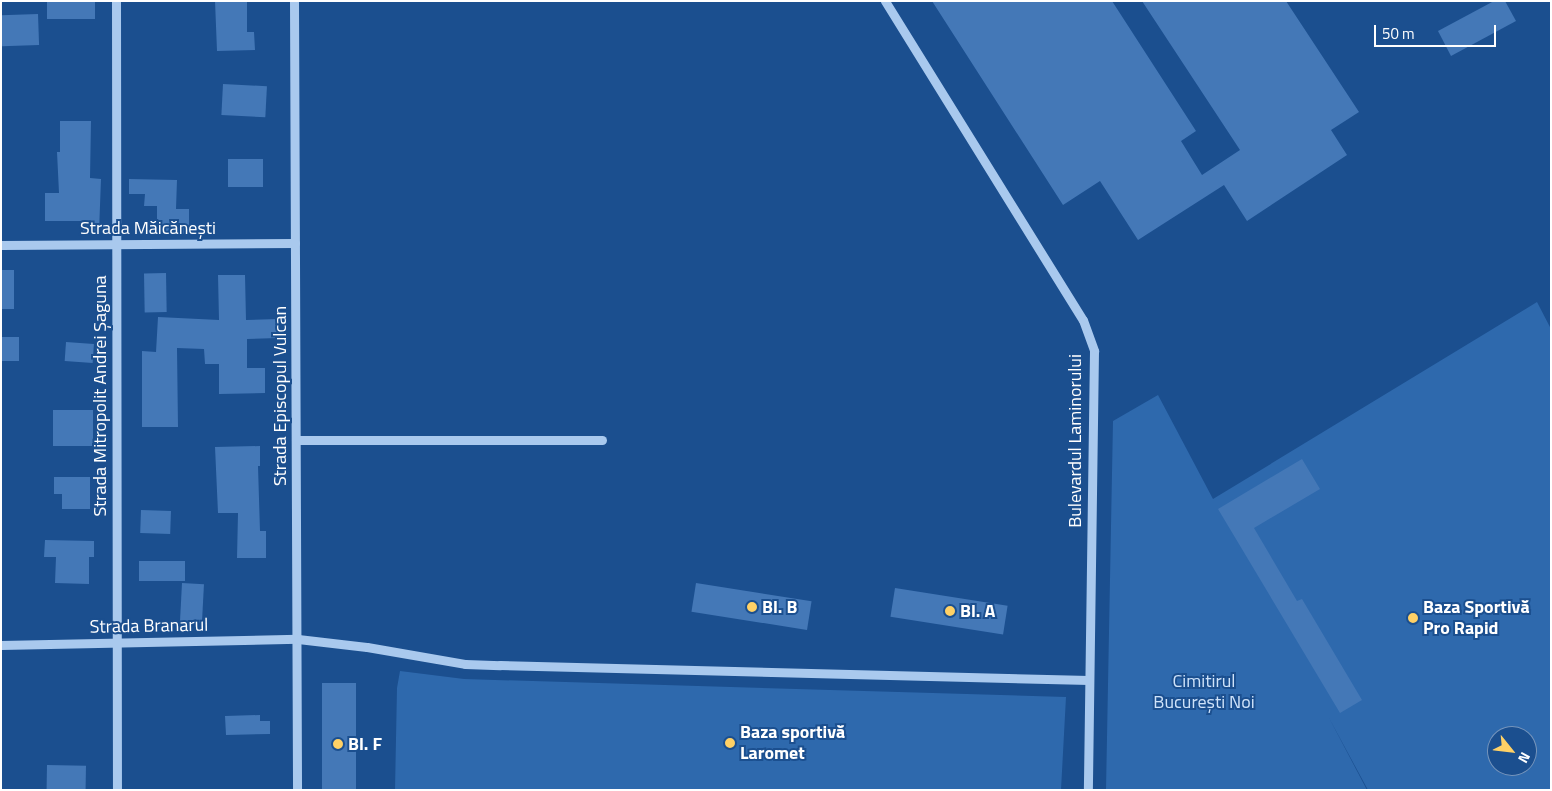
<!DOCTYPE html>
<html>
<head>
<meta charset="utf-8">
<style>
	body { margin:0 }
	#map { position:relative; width:1552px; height:791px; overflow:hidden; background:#1b4f8f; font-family:"Titillium Web",sans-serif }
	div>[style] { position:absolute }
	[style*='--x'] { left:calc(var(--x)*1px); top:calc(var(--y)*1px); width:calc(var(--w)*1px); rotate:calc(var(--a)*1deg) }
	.green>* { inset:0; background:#2e69ad }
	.building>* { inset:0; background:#4478b7; transform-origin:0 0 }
	.minor>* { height:9px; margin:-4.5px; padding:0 4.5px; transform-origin:4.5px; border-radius:4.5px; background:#a9c9ee }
	.dots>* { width:14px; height:14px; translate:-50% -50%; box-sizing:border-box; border:2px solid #1b4f8f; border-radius:50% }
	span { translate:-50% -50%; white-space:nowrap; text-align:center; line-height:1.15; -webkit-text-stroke:4px #1b4f8f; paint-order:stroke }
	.street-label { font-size:18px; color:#fff }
	.poi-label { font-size:18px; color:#fff; font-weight:700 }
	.left { translate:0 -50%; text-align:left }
	.park-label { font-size:18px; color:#cfe3fa }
	.frame { position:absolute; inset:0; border:2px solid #fff; pointer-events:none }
	.north { position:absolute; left:1487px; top:726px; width:50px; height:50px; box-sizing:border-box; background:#1b4f8f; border:1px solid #7695bc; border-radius:50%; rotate:119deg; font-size:14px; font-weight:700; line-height:20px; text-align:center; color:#fff }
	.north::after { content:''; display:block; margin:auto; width:18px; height:22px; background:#ffd166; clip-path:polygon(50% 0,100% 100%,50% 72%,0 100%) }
	.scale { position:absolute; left:1374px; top:25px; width:122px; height:22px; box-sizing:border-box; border:2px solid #fff; border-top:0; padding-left:6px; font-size:15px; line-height:18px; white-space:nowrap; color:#fff; -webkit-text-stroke:4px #1b4f8f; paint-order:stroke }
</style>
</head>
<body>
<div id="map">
	<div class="green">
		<i style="clip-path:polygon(evenodd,1537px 302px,1551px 329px,1551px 790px,1368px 790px,1328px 716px,1367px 790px,1106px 790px,1113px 421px,1158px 395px,1213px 499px,1537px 302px,1497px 736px,1527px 736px,1527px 766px,1497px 766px,1497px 736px)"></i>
		<i style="clip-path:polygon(400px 671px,464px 679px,1066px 697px,1061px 790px,395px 790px,397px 688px)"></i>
	</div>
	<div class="building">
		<i style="left:47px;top:1px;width:48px;height:18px"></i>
		<i style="clip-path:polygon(215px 1px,247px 1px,247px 32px,254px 32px,255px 50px,217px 51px)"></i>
		<i style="clip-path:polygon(932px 1px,1112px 1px,1196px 131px,1181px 141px,1202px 175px,1240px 150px,1142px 1px,1286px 1px,1359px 112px,1331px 130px,1347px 155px,1247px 221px,1224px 185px,1138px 240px,1100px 181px,1063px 205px)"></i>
		<i style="clip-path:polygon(1494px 1px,1505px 1px,1516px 21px,1451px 56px,1438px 31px)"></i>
		<i style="left:38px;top:14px;width:31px;height:37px;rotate:88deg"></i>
		<i style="left:223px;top:84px;width:44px;height:31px;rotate:3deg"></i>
		<i style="clip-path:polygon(60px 121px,91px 121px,90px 178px,101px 179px,99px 232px,83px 232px,83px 221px,45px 221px,45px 193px,59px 193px,57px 152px,60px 152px)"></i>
		<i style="left:228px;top:159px;width:35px;height:28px"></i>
		<i style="clip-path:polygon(129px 179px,177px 180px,176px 209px,189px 209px,189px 234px,157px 233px,157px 206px,144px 206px,145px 194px,129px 194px)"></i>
		<i style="left:1px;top:270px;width:13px;height:39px"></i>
		<i style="left:166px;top:273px;width:39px;height:22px;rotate:89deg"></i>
		<i style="clip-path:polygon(218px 275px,245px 275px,246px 320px,278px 319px,278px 338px,247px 339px,247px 368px,265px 368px,265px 393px,219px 394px,219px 364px,205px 364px,204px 349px,177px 348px,178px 427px,142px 427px,142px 351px,156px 352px,158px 317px,219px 320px)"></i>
		<i style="left:1px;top:337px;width:18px;height:24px"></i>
		<i style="left:66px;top:342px;width:28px;height:19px;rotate:4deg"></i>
		<i style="left:53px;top:410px;width:40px;height:36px"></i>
		<i style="clip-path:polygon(260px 446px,260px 466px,258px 466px,260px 531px,266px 531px,266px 558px,237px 558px,238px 513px,218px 513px,215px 447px)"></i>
		<i style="clip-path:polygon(1302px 459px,1320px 489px,1254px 528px,1297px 601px,1302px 599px,1362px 700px,1340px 713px,1218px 509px)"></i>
		<i style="clip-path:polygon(54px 477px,90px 477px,90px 509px,62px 509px,62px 494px,54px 494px)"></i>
		<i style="left:141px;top:510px;width:30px;height:23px;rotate:2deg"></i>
		<i style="clip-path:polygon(45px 540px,94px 541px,94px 557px,89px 557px,89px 584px,55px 583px,56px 557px,44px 557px)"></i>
		<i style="left:139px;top:561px;width:46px;height:20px"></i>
		<i style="left:182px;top:583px;width:22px;height:39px;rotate:3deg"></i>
		<i style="left:696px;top:583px;width:117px;height:29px;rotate:9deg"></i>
		<i style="left:895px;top:588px;width:114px;height:29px;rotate:9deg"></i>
		<i style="left:322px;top:683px;width:34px;height:107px"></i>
		<i style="clip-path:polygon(260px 715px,260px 721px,270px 721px,270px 734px,226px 735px,225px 716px)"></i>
		<i style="left:47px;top:765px;width:39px;height:24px;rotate:1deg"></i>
	</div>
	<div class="minor">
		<i style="--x:116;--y:1;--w:789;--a:89.93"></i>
		<i style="--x:294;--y:1;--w:789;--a:89.78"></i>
		<i style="--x:885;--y:1;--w:375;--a:58.2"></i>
		<i style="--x:1083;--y:320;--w:33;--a:70"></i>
		<i style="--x:1094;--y:351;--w:439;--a:90.8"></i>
		<i style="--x:1;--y:245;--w:294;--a:-0.4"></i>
		<i style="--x:296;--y:440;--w:306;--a:0"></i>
		<i style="--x:1;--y:645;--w:297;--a:-1.2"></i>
		<i style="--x:298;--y:639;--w:69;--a:6.6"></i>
		<i style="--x:367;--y:647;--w:99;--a:9.8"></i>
		<i style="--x:465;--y:664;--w:35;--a:2"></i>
		<i style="--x:500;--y:665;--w:589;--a:1.46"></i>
	</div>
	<div class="dots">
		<i style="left:752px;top:607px;background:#ffd166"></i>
		<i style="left:950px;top:611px;background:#ffd166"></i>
		<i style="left:1413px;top:618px;background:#ffd166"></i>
		<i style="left:730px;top:743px;background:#ffd166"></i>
		<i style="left:338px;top:744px;background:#ffd166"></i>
	</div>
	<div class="street-label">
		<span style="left:148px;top:228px">Strada Măicănești</span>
		<span style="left:100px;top:396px;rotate:-90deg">Strada Mitropolit Andrei Șaguna</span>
		<span style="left:280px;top:396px;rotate:-90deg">Strada Episcopul Vulcan</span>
		<span style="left:1075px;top:441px;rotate:-90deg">Bulevardul Laminorului</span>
		<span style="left:149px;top:626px;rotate:-1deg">Strada Branarul</span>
	</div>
	<div class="poi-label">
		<span class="left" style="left:762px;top:607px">Bl. B</span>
		<span class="left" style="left:1423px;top:618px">Baza Sportivă<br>Pro Rapid</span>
		<span class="left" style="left:960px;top:611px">Bl. A</span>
		<span class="left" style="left:740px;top:743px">Baza sportivă<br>Laromet</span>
		<span class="left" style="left:348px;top:744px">Bl. F</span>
	</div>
	<div class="park-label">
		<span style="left:1204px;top:692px">Cimitirul<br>București Noi</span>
	</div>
	<div class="frame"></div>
	<div class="north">N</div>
	<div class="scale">50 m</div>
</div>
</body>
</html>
